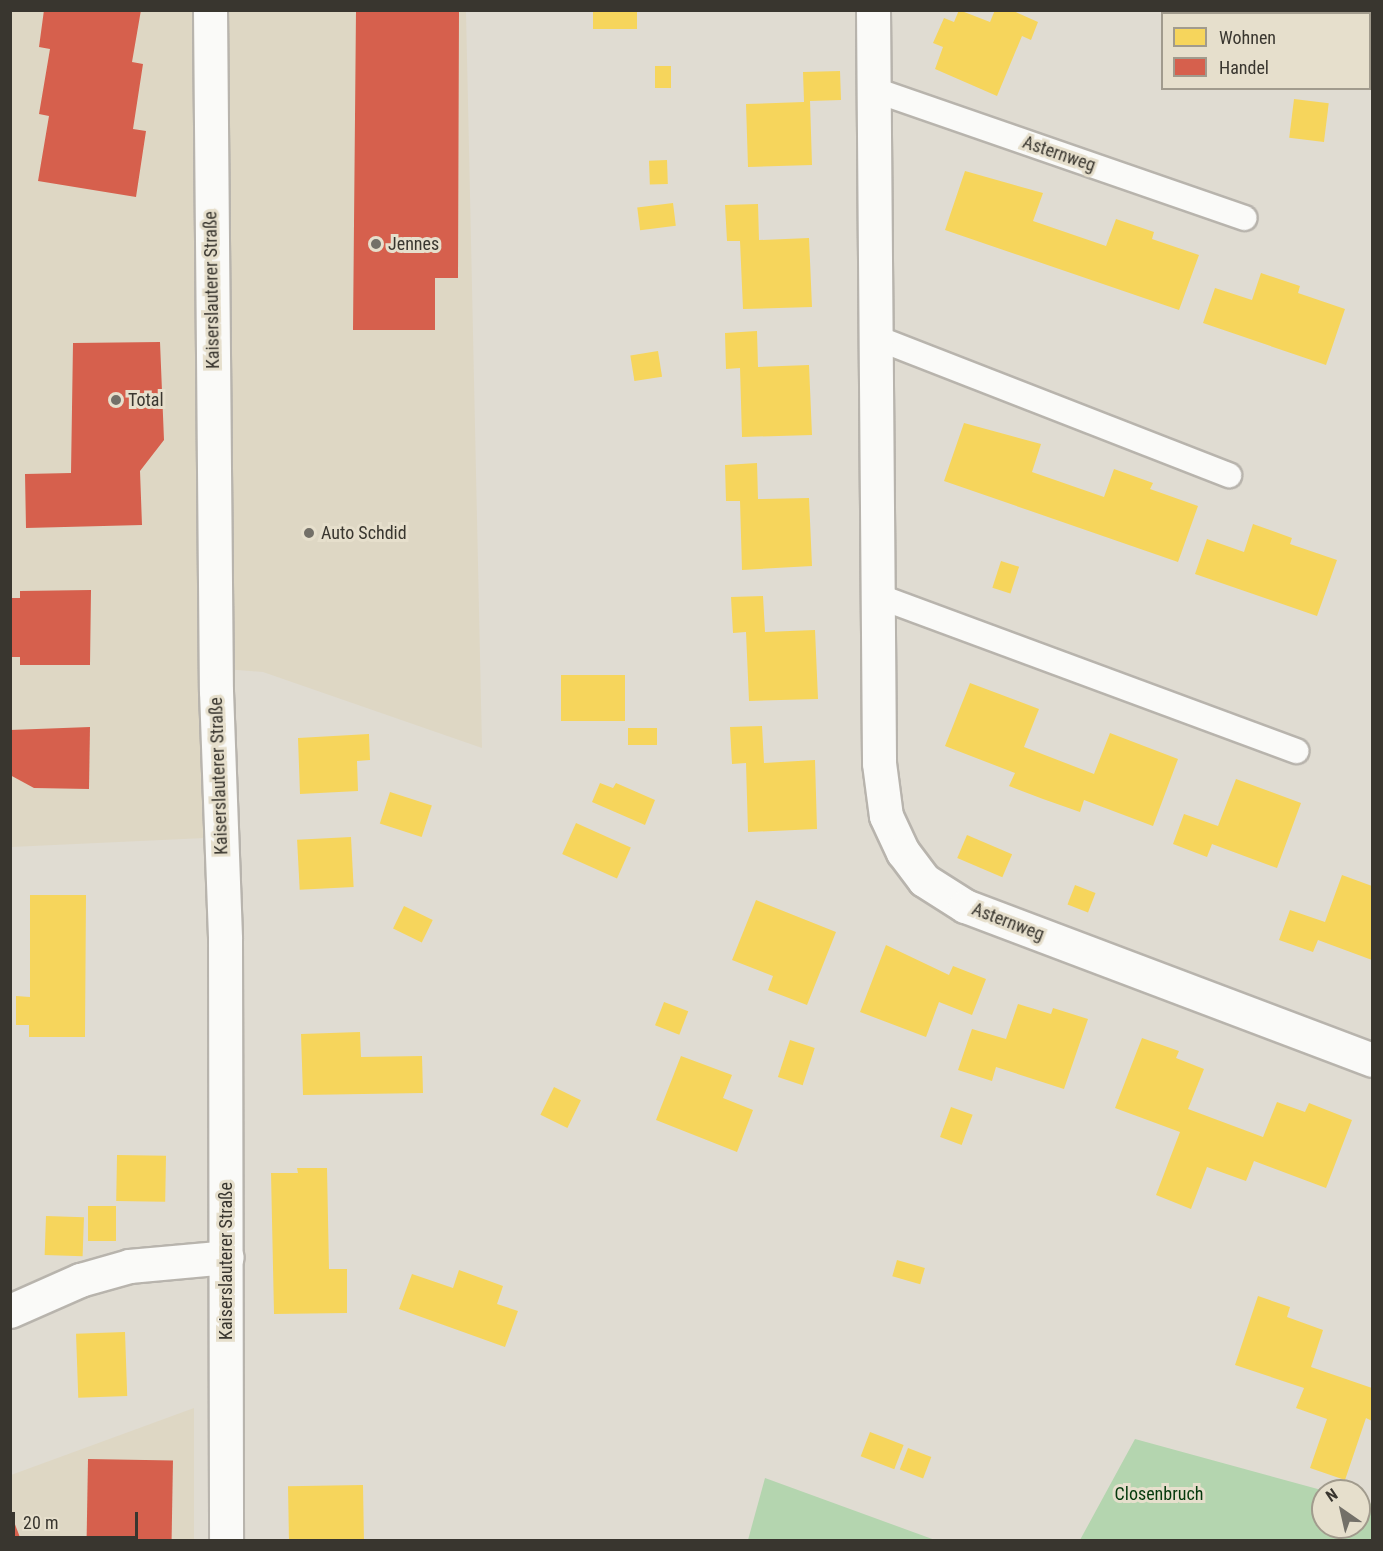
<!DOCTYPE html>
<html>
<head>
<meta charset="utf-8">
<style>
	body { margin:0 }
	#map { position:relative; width:1383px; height:1551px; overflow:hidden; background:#e0dcd2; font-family:"Roboto Condensed",sans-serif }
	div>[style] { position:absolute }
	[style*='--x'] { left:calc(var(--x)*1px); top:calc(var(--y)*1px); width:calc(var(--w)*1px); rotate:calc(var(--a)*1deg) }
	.built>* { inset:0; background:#ded7c4 }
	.green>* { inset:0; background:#b4d5af }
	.homes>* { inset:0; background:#f6d55c; transform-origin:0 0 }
	.shops>* { inset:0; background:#d6604d; transform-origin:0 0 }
	.roads { filter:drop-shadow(2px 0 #b8b4ad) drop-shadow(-2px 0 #b8b4ad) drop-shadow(0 2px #b8b4ad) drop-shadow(0 -2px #b8b4ad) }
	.service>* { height:24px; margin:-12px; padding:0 12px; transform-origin:12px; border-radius:12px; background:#fafaf8 }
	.minor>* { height:33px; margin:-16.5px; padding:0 16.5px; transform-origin:16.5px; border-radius:16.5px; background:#fafaf8 }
	.secondary>* { height:33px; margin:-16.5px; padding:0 16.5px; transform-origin:16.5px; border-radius:16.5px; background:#fafaf8 }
	.dots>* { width:16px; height:16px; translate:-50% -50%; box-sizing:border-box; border:3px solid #e6dfcc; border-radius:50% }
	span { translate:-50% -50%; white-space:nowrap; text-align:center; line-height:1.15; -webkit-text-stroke:6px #e6dfcc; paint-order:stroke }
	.street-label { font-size:18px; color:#39362f }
	.poi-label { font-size:18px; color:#39362f }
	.left { translate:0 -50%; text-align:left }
	.park-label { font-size:18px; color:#04390c }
	.frame { position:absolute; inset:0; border:12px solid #39362f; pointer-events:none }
	.legend { position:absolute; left:1161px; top:12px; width:210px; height:78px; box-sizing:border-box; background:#e6dfcc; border:2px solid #a19b8d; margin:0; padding:8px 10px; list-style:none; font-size:18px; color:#39362f }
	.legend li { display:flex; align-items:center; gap:12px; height:30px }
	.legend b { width:30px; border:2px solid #a19b8d }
	.north { position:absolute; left:1311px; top:1479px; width:60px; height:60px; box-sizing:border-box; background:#e6dfcc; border:2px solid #a19b8d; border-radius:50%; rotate:326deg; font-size:16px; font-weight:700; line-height:24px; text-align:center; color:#39362f }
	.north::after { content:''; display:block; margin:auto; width:21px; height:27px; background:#737068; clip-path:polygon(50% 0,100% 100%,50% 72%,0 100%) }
	.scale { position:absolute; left:12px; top:1512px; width:126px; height:27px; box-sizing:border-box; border:3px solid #39362f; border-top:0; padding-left:8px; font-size:18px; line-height:21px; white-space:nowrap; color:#39362f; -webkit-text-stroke:4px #e6dfcc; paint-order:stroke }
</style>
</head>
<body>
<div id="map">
	<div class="built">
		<i style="clip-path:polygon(10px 11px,466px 11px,482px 748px,263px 672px,200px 667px,205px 838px,11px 847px)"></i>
		<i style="clip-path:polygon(194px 1408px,194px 1540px,11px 1540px,11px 1475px)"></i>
	</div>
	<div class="green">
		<i style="clip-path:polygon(1135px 1439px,1325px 1491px,1323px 1527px,1359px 1527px,1359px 1500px,1372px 1504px,1372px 1540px,1080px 1540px)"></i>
		<i style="clip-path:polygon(765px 1478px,935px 1540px,748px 1540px)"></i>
	</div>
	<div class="homes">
		<i style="left:593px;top:10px;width:44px;height:19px"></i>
		<i style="clip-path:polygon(959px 10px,990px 22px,995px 10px,1011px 10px,1038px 22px,1031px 40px,1022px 36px,997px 96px,935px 69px,943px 47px,933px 43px,944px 18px,954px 22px)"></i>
		<i style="clip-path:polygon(1218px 10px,1279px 10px,1286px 13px,1217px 14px)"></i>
		<i style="left:1370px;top:17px;width:2px;height:56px;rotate:27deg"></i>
		<i style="left:655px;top:66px;width:16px;height:22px"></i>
		<i style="clip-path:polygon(840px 71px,841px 100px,810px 101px,812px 165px,748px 167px,746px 104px,804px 102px,803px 72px)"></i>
		<i style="left:1294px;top:99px;width:35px;height:39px;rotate:7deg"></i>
		<i style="left:667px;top:160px;width:24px;height:18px;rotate:88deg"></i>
		<i style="clip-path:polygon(965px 171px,1043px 193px,1033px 221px,1106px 246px,1116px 219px,1154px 232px,1152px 239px,1199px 255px,1179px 310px,945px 230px)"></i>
		<i style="left:673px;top:203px;width:23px;height:36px;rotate:83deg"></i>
		<i style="clip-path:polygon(758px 204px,759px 240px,809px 238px,812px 307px,743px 309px,740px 241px,727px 241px,725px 205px)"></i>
		<i style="clip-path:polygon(1261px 273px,1300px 286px,1298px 293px,1345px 309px,1326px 365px,1203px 323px,1215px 288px,1252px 300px)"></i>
		<i style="clip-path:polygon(757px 331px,758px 367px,809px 365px,812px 435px,742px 437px,740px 368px,726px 369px,725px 333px)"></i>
		<i style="left:658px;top:351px;width:26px;height:28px;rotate:81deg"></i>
		<i style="clip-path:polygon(964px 423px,1041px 444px,1032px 472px,1104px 497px,1114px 469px,1153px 483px,1150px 489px,1198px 506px,1178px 562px,944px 481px)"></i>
		<i style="clip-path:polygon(757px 463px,758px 499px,809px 498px,812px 566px,742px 570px,740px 501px,726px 501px,725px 465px)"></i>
		<i style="clip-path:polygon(1253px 524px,1292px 538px,1290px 544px,1337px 560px,1317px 616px,1195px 574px,1207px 539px,1244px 552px)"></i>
		<i style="left:1001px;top:561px;width:19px;height:28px;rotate:18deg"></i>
		<i style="clip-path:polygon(763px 596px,765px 632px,815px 630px,818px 699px,749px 701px,746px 632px,733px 633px,731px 597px)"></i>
		<i style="left:561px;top:675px;width:64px;height:46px"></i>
		<i style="clip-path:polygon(970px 683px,1039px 709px,1024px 747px,1094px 774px,1110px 733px,1178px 759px,1153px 826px,1084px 800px,1080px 812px,1043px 799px,1009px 786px,1015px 773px,945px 746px)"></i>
		<i style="clip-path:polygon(762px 726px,764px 763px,815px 760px,817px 829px,748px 832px,746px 763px,732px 764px,730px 727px)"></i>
		<i style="left:657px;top:728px;width:17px;height:29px;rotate:90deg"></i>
		<i style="clip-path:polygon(369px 734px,370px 760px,357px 761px,358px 791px,300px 794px,298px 738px)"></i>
		<i style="clip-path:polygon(1236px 779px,1301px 803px,1277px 868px,1212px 844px,1207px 857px,1173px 844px,1184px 814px,1218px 826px)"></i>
		<i style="clip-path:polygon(600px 783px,613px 788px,616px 783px,655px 800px,645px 825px,592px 802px)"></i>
		<i style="left:390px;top:792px;width:44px;height:33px;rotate:18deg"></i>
		<i style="left:576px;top:823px;width:60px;height:34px;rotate:24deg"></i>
		<i style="left:967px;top:835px;width:49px;height:25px;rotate:23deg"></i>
		<i style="left:351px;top:837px;width:50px;height:54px;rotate:87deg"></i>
		<i style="clip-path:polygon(1342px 875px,1372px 886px,1372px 960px,1318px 940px,1313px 952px,1279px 940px,1290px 910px,1325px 922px)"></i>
		<i style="left:1075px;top:885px;width:22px;height:21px;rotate:21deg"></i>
		<i style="clip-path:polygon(30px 895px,86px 895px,85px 1037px,29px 1037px,29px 1025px,16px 1025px,16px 996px,30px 997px)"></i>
		<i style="clip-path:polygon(756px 900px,836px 932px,807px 1005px,768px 990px,773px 976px,732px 960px)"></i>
		<i style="left:404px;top:906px;width:32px;height:25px;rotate:26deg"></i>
		<i style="clip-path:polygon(886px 945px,949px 975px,953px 966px,986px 979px,972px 1015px,939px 1002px,926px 1037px,860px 1012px)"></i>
		<i style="left:664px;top:1002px;width:26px;height:25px;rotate:21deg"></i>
		<i style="clip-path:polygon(1018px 1004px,1051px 1014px,1053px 1008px,1088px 1019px,1064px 1089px,996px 1067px,992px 1081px,958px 1070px,972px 1029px,1006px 1039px)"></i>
		<i style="clip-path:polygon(360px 1032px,361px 1057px,422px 1056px,423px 1093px,303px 1095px,301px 1034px)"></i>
		<i style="clip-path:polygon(1142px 1038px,1179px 1051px,1176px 1058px,1204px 1069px,1188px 1109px,1263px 1137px,1277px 1102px,1305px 1112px,1309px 1103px,1352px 1120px,1326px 1188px,1254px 1161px,1246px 1181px,1207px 1167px,1191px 1209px,1156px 1195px,1180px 1132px,1115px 1108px)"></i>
		<i style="left:790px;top:1040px;width:26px;height:39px;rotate:18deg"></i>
		<i style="clip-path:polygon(681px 1056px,732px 1075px,723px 1098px,753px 1110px,737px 1152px,656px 1120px)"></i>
		<i style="left:554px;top:1087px;width:30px;height:31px;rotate:26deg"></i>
		<i style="left:951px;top:1107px;width:23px;height:32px;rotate:20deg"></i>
		<i style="left:117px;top:1155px;width:49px;height:46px;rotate:1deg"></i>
		<i style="clip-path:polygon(297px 1168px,327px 1168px,329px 1269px,347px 1269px,347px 1313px,274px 1314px,271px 1173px,298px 1173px)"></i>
		<i style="left:88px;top:1206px;width:28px;height:35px"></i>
		<i style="left:46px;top:1216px;width:38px;height:39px;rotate:2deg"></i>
		<i style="left:897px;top:1260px;width:29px;height:17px;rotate:16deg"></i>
		<i style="clip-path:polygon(459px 1270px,503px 1286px,497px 1304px,518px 1311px,505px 1347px,399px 1309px,412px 1274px,453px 1288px)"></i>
		<i style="clip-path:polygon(1258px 1296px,1290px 1307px,1287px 1317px,1323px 1330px,1311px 1367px,1372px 1388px,1372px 1421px,1366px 1418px,1345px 1480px,1310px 1468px,1327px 1419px,1296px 1408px,1304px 1388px,1235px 1365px)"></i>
		<i style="left:125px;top:1332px;width:64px;height:49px;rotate:88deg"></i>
		<i style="left:870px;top:1432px;width:36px;height:26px;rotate:21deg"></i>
		<i style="left:908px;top:1448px;width:25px;height:23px;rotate:21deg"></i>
		<i style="left:363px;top:1485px;width:55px;height:75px;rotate:89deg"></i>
	</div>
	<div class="shops">
		<i style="clip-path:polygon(44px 10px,141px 10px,132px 62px,143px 64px,133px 129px,146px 131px,136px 197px,38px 181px,49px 116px,39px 114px,50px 49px,39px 47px)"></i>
		<i style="clip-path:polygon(356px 10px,459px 10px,458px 278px,435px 278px,435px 330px,353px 330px)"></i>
		<i style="clip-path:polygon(160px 342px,164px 440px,140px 471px,142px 525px,26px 528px,25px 474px,71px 473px,73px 343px)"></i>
		<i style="clip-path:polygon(91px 590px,90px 665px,20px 665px,20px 657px,10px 657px,10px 598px,20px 598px,20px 591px)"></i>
		<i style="clip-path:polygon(90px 727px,89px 789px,34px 788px,10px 775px,10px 730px)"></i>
		<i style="left:88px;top:1459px;width:85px;height:81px;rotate:1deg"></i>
		<i style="clip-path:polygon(11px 1514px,21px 1540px,10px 1540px)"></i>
	</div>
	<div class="roads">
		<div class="service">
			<i style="--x:875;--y:90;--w:391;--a:19.1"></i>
			<i style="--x:877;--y:338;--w:378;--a:21.3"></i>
			<i style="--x:880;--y:597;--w:444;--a:20.3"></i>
		</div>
		<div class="minor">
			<i style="--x:873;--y:10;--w:753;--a:89.54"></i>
			<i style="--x:879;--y:763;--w:53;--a:82.5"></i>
			<i style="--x:886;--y:816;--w:40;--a:65"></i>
			<i style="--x:903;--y:852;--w:35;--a:53"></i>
			<i style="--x:924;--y:880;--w:49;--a:32.4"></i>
			<i style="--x:965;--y:906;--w:435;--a:20.7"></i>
			<i style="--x:10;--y:1311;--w:77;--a:-23.9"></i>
			<i style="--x:80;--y:1280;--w:51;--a:-15.9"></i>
			<i style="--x:129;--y:1266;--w:98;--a:-5.2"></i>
		</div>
		<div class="secondary">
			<i style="--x:210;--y:10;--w:681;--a:89.5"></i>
			<i style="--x:216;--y:691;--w:248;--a:87.9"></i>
			<i style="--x:225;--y:939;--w:601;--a:89.9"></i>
		</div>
	</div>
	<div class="dots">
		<i style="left:376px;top:244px;background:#737068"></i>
		<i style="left:116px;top:400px;background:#737068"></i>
		<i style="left:309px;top:533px;background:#737068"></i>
	</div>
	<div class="street-label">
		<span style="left:1059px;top:154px;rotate:19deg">Asternweg</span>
		<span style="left:212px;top:290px;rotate:-91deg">Kaiserslauterer Straße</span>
		<span style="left:219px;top:776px;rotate:-92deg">Kaiserslauterer Straße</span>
		<span style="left:1008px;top:922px;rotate:21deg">Asternweg</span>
		<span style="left:226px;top:1261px;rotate:-90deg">Kaiserslauterer Straße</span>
	</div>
	<div class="poi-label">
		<span class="left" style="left:388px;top:244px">Jennes</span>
		<span class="left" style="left:128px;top:400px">Total</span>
		<span class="left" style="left:321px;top:533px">Auto Schdid</span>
	</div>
	<div class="park-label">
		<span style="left:1159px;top:1494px">Closenbruch</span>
	</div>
	<div class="frame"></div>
	<ul class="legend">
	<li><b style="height:16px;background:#f6d55c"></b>Wohnen</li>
	<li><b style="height:16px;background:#d6604d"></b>Handel</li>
	</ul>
	<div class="north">N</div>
	<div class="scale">20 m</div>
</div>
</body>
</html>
